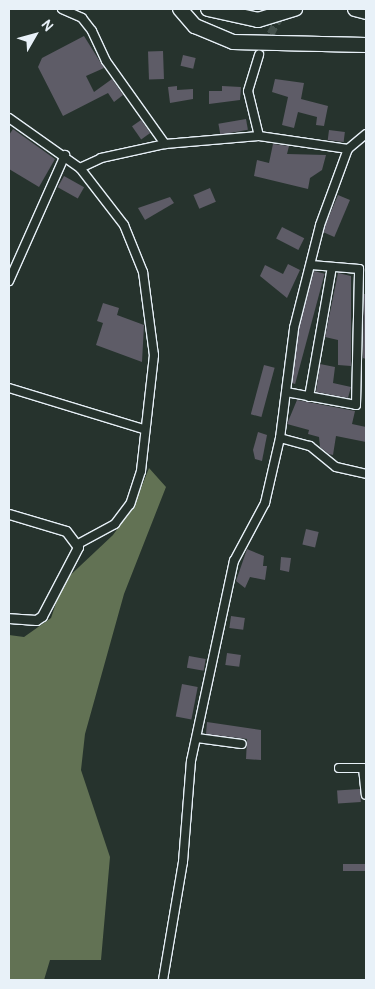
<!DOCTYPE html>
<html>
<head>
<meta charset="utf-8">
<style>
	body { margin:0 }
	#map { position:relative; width:375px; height:989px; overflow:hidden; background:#26332d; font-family:Pangolin,sans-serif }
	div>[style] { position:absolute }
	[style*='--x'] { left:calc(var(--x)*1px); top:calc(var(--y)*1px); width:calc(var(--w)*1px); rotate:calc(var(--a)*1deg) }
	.green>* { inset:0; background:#627254 }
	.building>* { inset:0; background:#5e5c67; transform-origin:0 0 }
	.minor-tunnel>* { height:8px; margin-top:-4px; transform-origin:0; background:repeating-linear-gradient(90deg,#43504b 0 8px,transparent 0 12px) }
	.roads { filter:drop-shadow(1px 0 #e8f1f8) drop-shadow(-1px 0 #e8f1f8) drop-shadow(0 1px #e8f1f8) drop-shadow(0 -1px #e8f1f8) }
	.minor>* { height:8px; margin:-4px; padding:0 4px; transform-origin:4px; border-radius:4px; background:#26332d }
	.tertiary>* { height:9px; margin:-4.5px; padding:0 4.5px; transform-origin:4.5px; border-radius:4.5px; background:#26332d }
	.motorway>* { height:14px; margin:-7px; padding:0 7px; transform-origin:7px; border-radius:7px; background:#26332d }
	span { translate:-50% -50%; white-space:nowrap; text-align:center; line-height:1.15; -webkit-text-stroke:4.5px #26332d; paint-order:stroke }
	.frame { position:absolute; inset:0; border:10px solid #e8f1f8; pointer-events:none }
	.north { position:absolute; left:10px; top:10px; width:50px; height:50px; -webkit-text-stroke:4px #26332d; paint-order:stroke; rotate:52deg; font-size:14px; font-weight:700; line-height:20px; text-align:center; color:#e8f1f8 }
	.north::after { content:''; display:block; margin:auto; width:18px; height:22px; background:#e8f1f8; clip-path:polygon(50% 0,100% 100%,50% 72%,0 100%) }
</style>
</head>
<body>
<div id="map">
	<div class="green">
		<i style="clip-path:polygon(149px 468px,166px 487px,124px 594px,85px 734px,81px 770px,110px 857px,101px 960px,50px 960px,44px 980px,9px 980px,9px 635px,24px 637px,51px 618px,63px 582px,113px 535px,134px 506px)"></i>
	</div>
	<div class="building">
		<i style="clip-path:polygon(84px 36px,104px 68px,86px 76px,94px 92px,112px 79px,123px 95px,114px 102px,108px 93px,63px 116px,38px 67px,42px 58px)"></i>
		<i style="left:163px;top:51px;width:28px;height:15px;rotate:88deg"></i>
		<i style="left:183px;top:55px;width:13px;height:11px;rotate:13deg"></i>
		<i style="clip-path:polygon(275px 79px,304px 83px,301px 99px,328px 106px,324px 126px,316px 125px,317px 117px,298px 112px,294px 128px,282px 125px,288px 97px,272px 92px)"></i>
		<i style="clip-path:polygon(177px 86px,177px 90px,193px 89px,193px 99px,170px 103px,168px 87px)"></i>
		<i style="clip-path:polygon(222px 86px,241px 87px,240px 100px,209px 104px,209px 91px,222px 91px)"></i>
		<i style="left:246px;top:119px;width:11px;height:28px;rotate:80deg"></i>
		<i style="left:141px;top:120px;width:16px;height:11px;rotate:55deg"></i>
		<i style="clip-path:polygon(13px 129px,55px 159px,39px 187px,9px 169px,9px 135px)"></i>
		<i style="left:329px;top:130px;width:16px;height:10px;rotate:7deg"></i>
		<i style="clip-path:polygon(273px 144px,289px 146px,287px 154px,326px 155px,322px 170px,310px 178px,308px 189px,254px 176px,257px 160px,269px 163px)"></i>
		<i style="left:64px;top:176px;width:23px;height:13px;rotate:29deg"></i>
		<i style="left:210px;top:188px;width:15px;height:18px;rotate:67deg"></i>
		<i style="left:338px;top:195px;width:13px;height:40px;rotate:23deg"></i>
		<i style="clip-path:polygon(170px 197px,174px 203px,145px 220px,138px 208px)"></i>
		<i style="left:282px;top:227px;width:25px;height:13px;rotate:27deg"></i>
		<i style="clip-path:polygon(288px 264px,300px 270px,287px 298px,260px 276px,265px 265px,283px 274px)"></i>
		<i style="left:314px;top:271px;width:11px;height:114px;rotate:15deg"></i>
		<i style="clip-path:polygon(338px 273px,351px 276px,351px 366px,338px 365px,338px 340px,325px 337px)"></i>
		<i style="clip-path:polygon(364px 294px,366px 294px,366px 359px,363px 358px)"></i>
		<i style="clip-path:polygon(103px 303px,119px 308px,117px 315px,144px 325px,142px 362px,96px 345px,103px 323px,97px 321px)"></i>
		<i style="clip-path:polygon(320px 364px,335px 367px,333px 383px,351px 387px,348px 398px,316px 392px)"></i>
		<i style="left:264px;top:365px;width:11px;height:51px;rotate:15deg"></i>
		<i style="clip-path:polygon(297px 400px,355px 411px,352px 424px,366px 427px,366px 442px,336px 436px,333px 455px,329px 454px,320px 447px,319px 437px,308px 434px,309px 430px,287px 424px)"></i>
		<i style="clip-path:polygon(258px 432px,267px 435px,262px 461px,255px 459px,253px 450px)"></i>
		<i style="left:306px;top:529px;width:13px;height:16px;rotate:13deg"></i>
		<i style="clip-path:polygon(247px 549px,264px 556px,263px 566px,267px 566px,265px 580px,250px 577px,245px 588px,236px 581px)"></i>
		<i style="clip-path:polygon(281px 557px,291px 558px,289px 572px,280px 570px)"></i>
		<i style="left:231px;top:616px;width:14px;height:12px;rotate:8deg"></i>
		<i style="left:227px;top:653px;width:14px;height:12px;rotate:8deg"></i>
		<i style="left:189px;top:656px;width:17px;height:12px;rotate:10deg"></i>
		<i style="left:182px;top:684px;width:16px;height:33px;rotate:11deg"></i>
		<i style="clip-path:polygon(207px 722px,261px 730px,261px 760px,246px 759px,247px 739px,206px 734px)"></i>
		<i style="left:360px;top:789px;width:13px;height:23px;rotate:86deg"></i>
		<i style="left:366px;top:864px;width:7px;height:23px;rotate:90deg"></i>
	</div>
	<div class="minor-tunnel">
		<i style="--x:259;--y:55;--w:48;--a:-61.3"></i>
	</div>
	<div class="roads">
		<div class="minor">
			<i style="--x:62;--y:9;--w:22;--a:24"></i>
			<i style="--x:82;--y:18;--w:16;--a:52"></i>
			<i style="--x:92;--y:31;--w:33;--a:65"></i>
			<i style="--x:106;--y:61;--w:102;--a:54.6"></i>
			<i style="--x:9;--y:118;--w:87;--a:35.2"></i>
			<i style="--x:80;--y:168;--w:72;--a:52.3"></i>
			<i style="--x:124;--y:225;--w:51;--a:68"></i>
			<i style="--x:143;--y:272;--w:84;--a:82.5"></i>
			<i style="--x:154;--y:355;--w:117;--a:96.4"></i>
			<i style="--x:141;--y:471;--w:35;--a:108"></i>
			<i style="--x:130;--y:504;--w:25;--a:127"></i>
			<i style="--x:115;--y:524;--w:42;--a:151.6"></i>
			<i style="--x:259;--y:136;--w:46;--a:-103.7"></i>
			<i style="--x:248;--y:91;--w:38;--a:-73"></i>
			<i style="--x:80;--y:168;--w:23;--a:-25"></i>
			<i style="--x:101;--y:158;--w:66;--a:-12.3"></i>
			<i style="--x:165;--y:144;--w:94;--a:-4.9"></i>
			<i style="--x:259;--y:136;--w:90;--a:8.3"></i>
			<i style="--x:9;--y:281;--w:138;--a:-66"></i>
			<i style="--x:9;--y:388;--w:140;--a:17"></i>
			<i style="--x:286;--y:392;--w:71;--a:10.5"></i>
			<i style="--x:356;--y:405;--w:136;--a:-88.7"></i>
			<i style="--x:359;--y:269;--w:48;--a:-175.2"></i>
			<i style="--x:309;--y:397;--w:132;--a:-80"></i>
			<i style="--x:280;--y:438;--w:31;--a:15"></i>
			<i style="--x:310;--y:446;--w:33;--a:39"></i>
			<i style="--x:336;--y:467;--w:31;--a:13"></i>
			<i style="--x:197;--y:738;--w:45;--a:7.6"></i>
			<i style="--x:339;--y:768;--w:24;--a:0"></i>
			<i style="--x:363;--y:768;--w:27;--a:84"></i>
			<i style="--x:163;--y:980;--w:120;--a:-80.4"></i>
			<i style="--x:183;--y:862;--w:101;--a:-85.5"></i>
			<i style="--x:191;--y:761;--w:205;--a:-77.9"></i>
			<i style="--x:234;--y:561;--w:66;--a:-61.9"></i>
			<i style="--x:265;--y:503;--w:67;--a:-77"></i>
			<i style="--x:280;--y:438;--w:111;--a:-82.7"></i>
			<i style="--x:294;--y:328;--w:106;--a:-75.8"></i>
			<i style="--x:320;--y:225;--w:81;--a:-69.8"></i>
			<i style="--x:348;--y:149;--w:23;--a:-40"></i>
		</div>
		<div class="tertiary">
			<i style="--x:9;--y:514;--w:59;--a:16.6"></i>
			<i style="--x:66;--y:531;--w:20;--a:53"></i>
			<i style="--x:78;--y:547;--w:78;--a:117.6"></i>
			<i style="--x:42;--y:616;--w:7;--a:146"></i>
			<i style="--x:36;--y:620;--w:27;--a:-176"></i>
		</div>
		<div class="motorway">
			<i style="--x:180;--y:9;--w:23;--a:49"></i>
			<i style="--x:195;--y:26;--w:41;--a:22.8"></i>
			<i style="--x:233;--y:42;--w:133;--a:1.3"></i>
			<i style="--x:208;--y:9;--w:51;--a:12.4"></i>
			<i style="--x:258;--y:20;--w:39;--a:-17"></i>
			<i style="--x:355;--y:9;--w:11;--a:15"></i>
		</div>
	</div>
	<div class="frame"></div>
	<div class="north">N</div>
</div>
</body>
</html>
